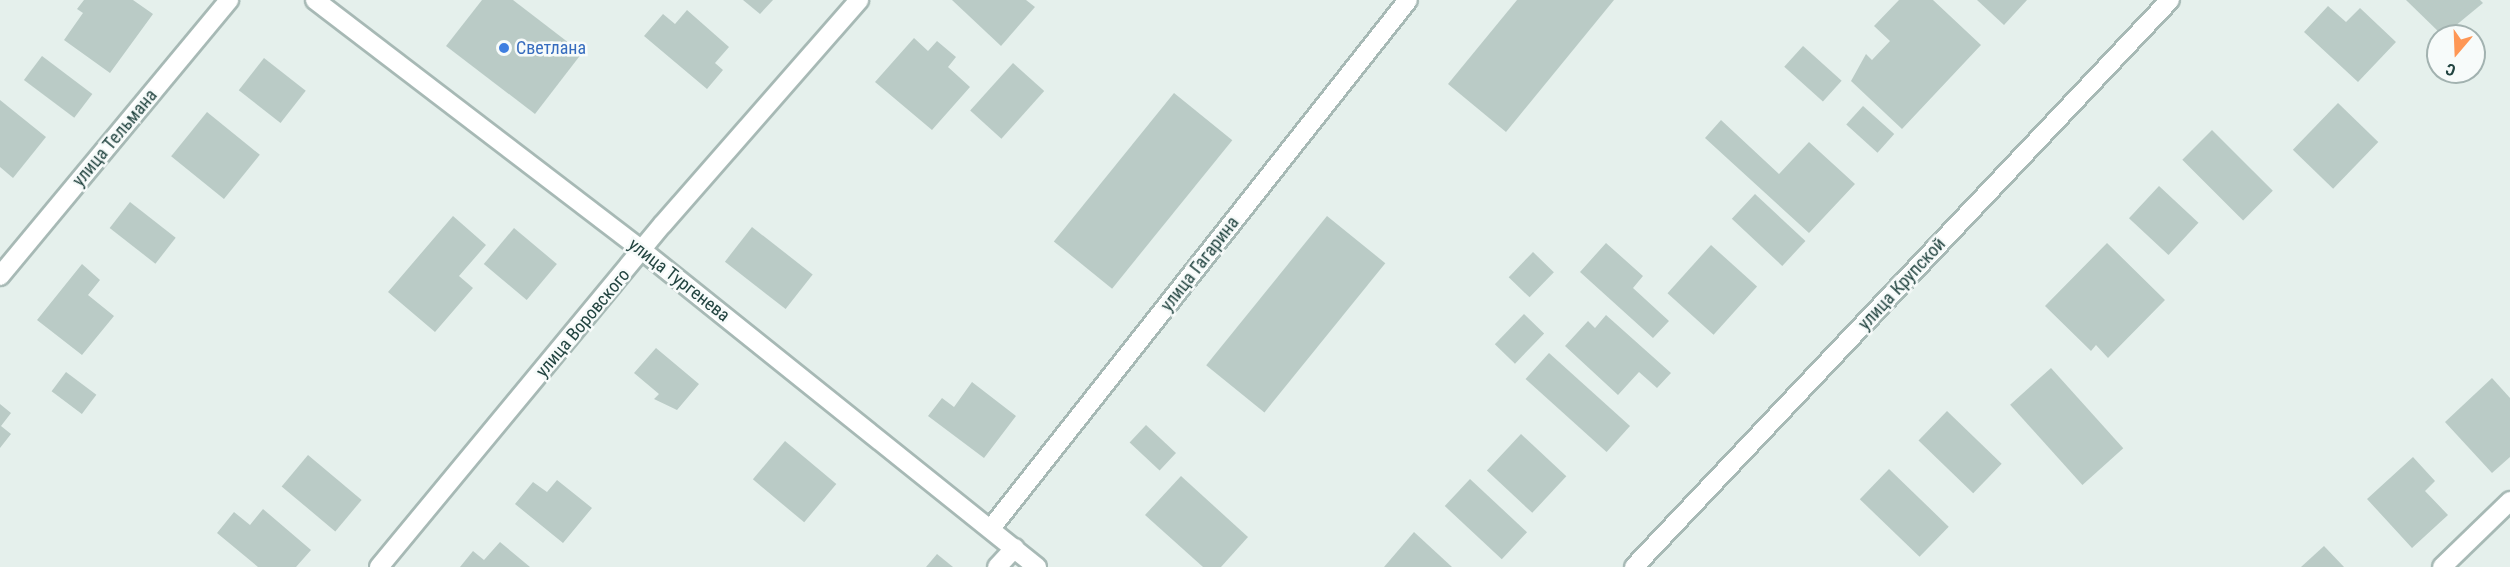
<!DOCTYPE html>
<html>
<head>
<meta charset="utf-8">
<style>
	body { margin:0 }
	#map { position:relative; width:2510px; height:567px; overflow:hidden; background:#e5f0ec; font-family:"Roboto Condensed",sans-serif }
	div>[style] { position:absolute }
	[style*='--x'] { left:calc(var(--x)*1px); top:calc(var(--y)*1px); width:calc(var(--w)*1px); rotate:calc(var(--a)*1deg) }
	.building>* { inset:0; background:#bacbc6; transform-origin:0 0 }
	.roads { filter:drop-shadow(2px 0 #a7b9b5) drop-shadow(-2px 0 #a7b9b5) drop-shadow(0 2px #a7b9b5) drop-shadow(0 -2px #a7b9b5) }
	.street>* { height:18px; margin:-9px; padding:0 9px; transform-origin:9px; border-radius:9px; background:#fff }
	.dots>* { width:16px; height:16px; translate:-50% -50%; box-sizing:border-box; border:3px solid #f7fbfa; border-radius:50% }
	span { translate:-50% -50%; white-space:nowrap; text-align:center; line-height:1.15; -webkit-text-stroke:5px #f7fbfa; paint-order:stroke }
	.shop-label { font-size:18px; color:#366cbe }
	.left { translate:0 -50%; text-align:left }
	.street-label { font-size:18px; color:#224440 }
	.north { position:absolute; left:2426px; top:24px; width:60px; height:60px; box-sizing:border-box; background:#f7fbfa; border:2px solid #a2b2b0; border-radius:50%; rotate:199deg; font-size:16px; font-weight:700; line-height:24px; text-align:center; color:#224440 }
	.north::after { content:''; display:block; margin:auto; width:21px; height:27px; background:#fe9755; clip-path:polygon(50% 0,100% 100%,50% 72%,0 100%) }
</style>
</head>
<body>
<div id="map">
	<div class="building">
		<i style="clip-path:polygon(84px 0,133px 0,153px 14px,110px 73px,64px 40px,83px 13px,77px 9px)"></i>
		<i style="clip-path:polygon(482px 0,513px 0,582px 53px,535px 114px,446px 46px)"></i>
		<i style="clip-path:polygon(743px 0,773px 0,760px 14px)"></i>
		<i style="clip-path:polygon(952px 0,1026px 0,1035px 7px,1001px 46px)"></i>
		<i style="clip-path:polygon(1517px 0,1614px 0,1506px 132px,1448px 84px)"></i>
		<i style="clip-path:polygon(1899px 0,1933px 0,1981px 45px,1902px 129px,1851px 81px,1866px 54px,1872px 60px,1890px 41px,1874px 26px)"></i>
		<i style="clip-path:polygon(1977px 0,2027px 0,2004px 25px)"></i>
		<i style="clip-path:polygon(2406px 0,2480px 0,2483px 3px,2443px 36px)"></i>
		<i style="clip-path:polygon(2328px 6px,2346px 22px,2360px 8px,2396px 42px,2358px 82px,2304px 32px)"></i>
		<i style="clip-path:polygon(687px 10px,729px 47px,715px 63px,723px 70px,707px 89px,644px 36px,663px 14px,675px 24px)"></i>
		<i style="clip-path:polygon(914px 38px,928px 51px,937px 41px,956px 57px,948px 67px,970px 87px,932px 130px,875px 82px)"></i>
		<i style="left:1803px;top:46px;width:52px;height:28px;rotate:42deg"></i>
		<i style="left:42px;top:56px;width:63px;height:30px;rotate:37deg"></i>
		<i style="left:264px;top:58px;width:53px;height:41px;rotate:38deg"></i>
		<i style="left:1013px;top:63px;width:42px;height:64px;rotate:42deg"></i>
		<i style="left:1174px;top:93px;width:75px;height:191px;rotate:39deg"></i>
		<i style="clip-path:polygon(0 100px,46px 137px,13px 178px,0 167px)"></i>
		<i style="left:2338px;top:103px;width:56px;height:65px;rotate:44deg"></i>
		<i style="left:1863px;top:106px;width:42px;height:25px;rotate:42deg"></i>
		<i style="left:207px;top:112px;width:68px;height:57px;rotate:39deg"></i>
		<i style="clip-path:polygon(1721px 120px,1779px 174px,1809px 142px,1855px 184px,1809px 233px,1705px 138px)"></i>
		<i style="left:2212px;top:130px;width:86px;height:42px;rotate:45deg"></i>
		<i style="left:2159px;top:186px;width:54px;height:44px;rotate:43deg"></i>
		<i style="left:1755px;top:194px;width:69px;height:34px;rotate:43deg"></i>
		<i style="left:130px;top:202px;width:58px;height:33px;rotate:38deg"></i>
		<i style="clip-path:polygon(453px 216px,486px 245px,459px 276px,473px 288px,435px 332px,388px 292px)"></i>
		<i style="left:1327px;top:216px;width:75px;height:192px;rotate:39deg"></i>
		<i style="left:752px;top:227px;width:77px;height:44px;rotate:38deg"></i>
		<i style="left:514px;top:228px;width:56px;height:47px;rotate:40deg"></i>
		<i style="clip-path:polygon(1606px 243px,1643px 276px,1633px 288px,1669px 321px,1653px 338px,1580px 272px)"></i>
		<i style="clip-path:polygon(2107px 243px,2165px 300px,2108px 358px,2096px 345px,2091px 351px,2045px 306px)"></i>
		<i style="left:1711px;top:245px;width:62px;height:65px;rotate:42deg"></i>
		<i style="left:1533px;top:252px;width:29px;height:35px;rotate:44deg"></i>
		<i style="clip-path:polygon(82px 264px,100px 280px,88px 295px,114px 316px,82px 355px,37px 320px)"></i>
		<i style="left:1524px;top:314px;width:28px;height:42px;rotate:44deg"></i>
		<i style="clip-path:polygon(1606px 315px,1671px 373px,1657px 388px,1639px 372px,1618px 395px,1565px 346px,1588px 321px,1595px 328px)"></i>
		<i style="clip-path:polygon(656px 348px,699px 384px,677px 410px,654px 399px,659px 394px,634px 373px)"></i>
		<i style="left:1549px;top:353px;width:109px;height:35px;rotate:42deg"></i>
		<i style="left:2051px;top:368px;width:108px;height:55px;rotate:48deg"></i>
		<i style="left:66px;top:372px;width:38px;height:24px;rotate:37deg"></i>
		<i style="clip-path:polygon(2492px 378px,2510px 398px,2510px 457px,2492px 473px,2445px 422px)"></i>
		<i style="clip-path:polygon(972px 382px,1016px 416px,984px 458px,928px 416px,942px 398px,954px 407px)"></i>
		<i style="clip-path:polygon(0 404px,11px 413px,1px 426px,11px 434px,0 448px)"></i>
		<i style="left:1947px;top:411px;width:76px;height:41px;rotate:44deg"></i>
		<i style="left:1146px;top:425px;width:41px;height:24px;rotate:43deg"></i>
		<i style="left:1521px;top:434px;width:62px;height:50px;rotate:43deg"></i>
		<i style="left:785px;top:441px;width:67px;height:50px;rotate:40deg"></i>
		<i style="left:308px;top:455px;width:70px;height:41px;rotate:40deg"></i>
		<i style="clip-path:polygon(2413px 457px,2435px 481px,2425px 491px,2448px 515px,2412px 548px,2367px 499px)"></i>
		<i style="left:1889px;top:469px;width:83px;height:42px;rotate:44deg"></i>
		<i style="clip-path:polygon(1181px 476px,1248px 537px,1221px 567px,1203px 567px,1145px 515px)"></i>
		<i style="left:1470px;top:479px;width:78px;height:37px;rotate:43deg"></i>
		<i style="clip-path:polygon(557px 480px,592px 508px,563px 543px,515px 504px,533px 482px,547px 492px)"></i>
		<i style="clip-path:polygon(263px 509px,311px 550px,296px 567px,258px 567px,217px 533px,234px 512px,250px 525px)"></i>
		<i style="clip-path:polygon(1414px 532px,1452px 567px,1384px 567px)"></i>
		<i style="clip-path:polygon(500px 542px,530px 567px,460px 567px,473px 551px,484px 560px)"></i>
		<i style="clip-path:polygon(2324px 546px,2344px 567px,2301px 567px)"></i>
		<i style="clip-path:polygon(937px 554px,953px 567px,926px 567px)"></i>
	</div>
	<div class="roads">
		<div class="street">
			<i style="--x:315;--y:0;--w:413;--a:37.4"></i>
			<i style="--x:643;--y:251;--w:505;--a:38.73"></i>
			<i style="--x:0;--y:276;--w:359;--a:-50.3"></i>
			<i style="--x:992;--y:527;--w:671;--a:-51.71"></i>
			<i style="--x:379;--y:567;--w:445;--a:-50.4"></i>
			<i style="--x:663;--y:224;--w:298;--a:-48.8"></i>
			<i style="--x:997;--y:567;--w:26;--a:-47"></i>
			<i style="--x:1634;--y:567;--w:780;--a:-46.61"></i>
			<i style="--x:2442;--y:567;--w:95;--a:-44.1"></i>
		</div>
	</div>
	<div class="dots">
		<i style="left:504px;top:48px;background:#3f7fe0"></i>
	</div>
	<div class="shop-label">
		<span class="left" style="left:516px;top:48px">Светлана</span>
	</div>
	<div class="street-label">
		<span style="left:115px;top:138px;rotate:-50deg">улица Тельмана</span>
		<span style="left:1200px;top:264px;rotate:-52deg">улица Гагарина</span>
		<span style="left:679px;top:280px;rotate:38deg">улица Тургенева</span>
		<span style="left:1902px;top:284px;rotate:-47deg">улица Крупской</span>
		<span style="left:583px;top:323px;rotate:-50deg">улица Воровского</span>
	</div>
	<div class="north">С</div>
</div>
</body>
</html>
